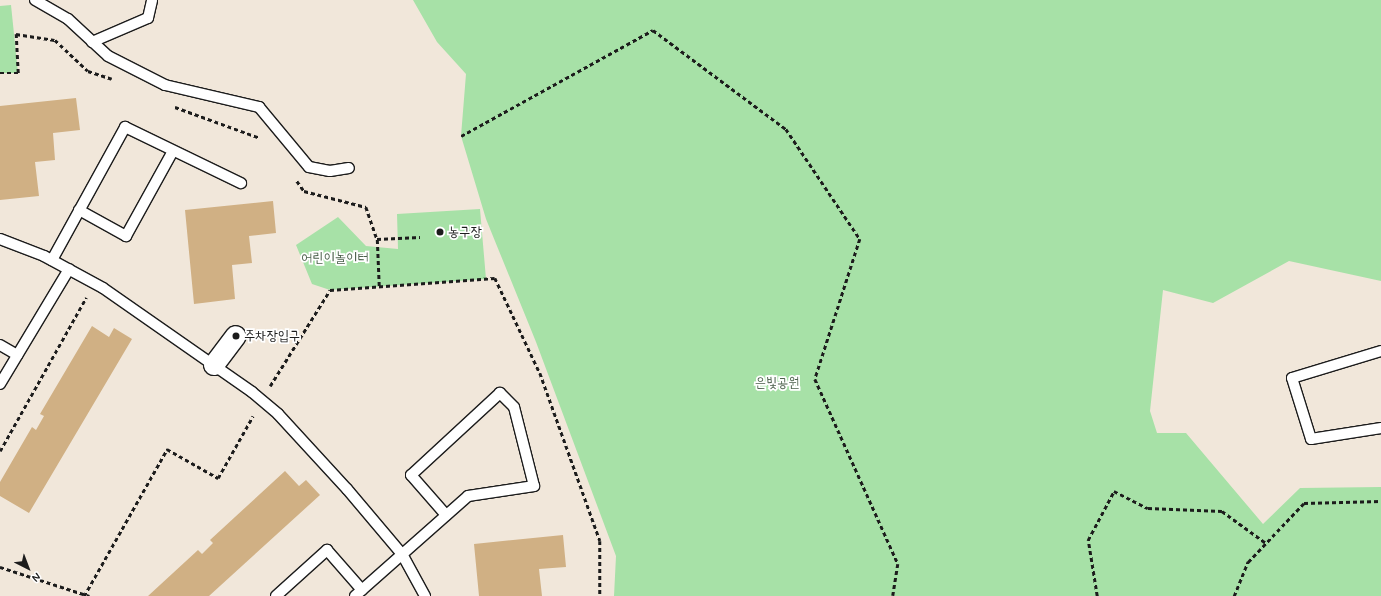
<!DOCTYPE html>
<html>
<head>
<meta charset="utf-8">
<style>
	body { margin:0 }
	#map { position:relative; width:1381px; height:596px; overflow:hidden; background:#f1e7da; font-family:Mynerve,"Poor Story",sans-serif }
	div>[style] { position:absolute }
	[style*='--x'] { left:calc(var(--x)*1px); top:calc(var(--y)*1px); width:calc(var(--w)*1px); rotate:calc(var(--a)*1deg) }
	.green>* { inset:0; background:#a7e1a7 }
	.building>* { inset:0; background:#d0b084 }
	.path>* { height:2.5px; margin-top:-1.25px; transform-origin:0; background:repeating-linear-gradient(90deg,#1c1c1c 0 4px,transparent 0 7px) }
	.roads { filter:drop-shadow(1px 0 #1c1c1c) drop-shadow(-1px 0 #1c1c1c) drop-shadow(0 1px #1c1c1c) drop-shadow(0 -1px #1c1c1c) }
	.service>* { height:10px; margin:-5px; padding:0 5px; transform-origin:5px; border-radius:5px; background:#fff }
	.minor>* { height:20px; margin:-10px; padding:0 10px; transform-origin:10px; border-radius:10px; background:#fff }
	.dots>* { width:11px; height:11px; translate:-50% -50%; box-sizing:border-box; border:2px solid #fff; border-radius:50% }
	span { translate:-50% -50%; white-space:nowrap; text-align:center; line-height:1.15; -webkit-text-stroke:3.5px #fff; paint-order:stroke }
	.poi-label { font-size:14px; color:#1c1c1c }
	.left { translate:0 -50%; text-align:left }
	.park-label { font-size:14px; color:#4d614d }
	.north { position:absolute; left:8px; top:548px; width:40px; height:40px; -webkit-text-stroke:3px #fff; paint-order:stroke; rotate:138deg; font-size:11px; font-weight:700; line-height:16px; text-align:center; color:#1c1c1c }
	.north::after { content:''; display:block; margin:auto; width:14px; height:18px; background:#1c1c1c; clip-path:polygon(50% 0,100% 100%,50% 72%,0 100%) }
</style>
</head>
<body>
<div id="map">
	<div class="green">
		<i style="clip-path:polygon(413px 0,1381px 0,1381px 281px,1289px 261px,1213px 303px,1163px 290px,1150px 411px,1157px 433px,1186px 433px,1263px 524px,1300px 488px,1381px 487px,1381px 596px,614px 596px,616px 556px,536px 342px,486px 219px,461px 136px,466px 74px,437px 42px)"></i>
		<i style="clip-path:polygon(11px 5px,18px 73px,0 73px,0 6px)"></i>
		<i style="clip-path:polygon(480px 209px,486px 279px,330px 290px,312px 284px,296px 245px,338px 217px,366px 246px,398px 249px,397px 214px)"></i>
	</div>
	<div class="building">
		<i style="clip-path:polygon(76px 98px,80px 130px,53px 133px,55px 160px,35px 162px,39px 196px,0 200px,0 106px)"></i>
		<i style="clip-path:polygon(273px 201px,276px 233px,249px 236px,252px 263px,232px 265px,235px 299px,194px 304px,185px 210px)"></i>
		<i style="clip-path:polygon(92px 326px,109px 337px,114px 328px,132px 339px,29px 513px,0 496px,0 482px,32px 427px,36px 430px,44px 416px,40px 414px)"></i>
		<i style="clip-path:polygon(285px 471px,299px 486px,306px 480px,320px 495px,209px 596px,148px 596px,198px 550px,202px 554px,213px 543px,210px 540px)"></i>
		<i style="clip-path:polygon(563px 535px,566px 567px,539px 569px,542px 596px,479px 596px,474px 544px)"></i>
	</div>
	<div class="path">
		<i style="--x:0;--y:73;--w:18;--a:0"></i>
		<i style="--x:18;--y:73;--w:39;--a:-93"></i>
		<i style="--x:16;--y:34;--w:39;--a:9"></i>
		<i style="--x:55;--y:40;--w:45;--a:43.2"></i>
		<i style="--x:88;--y:71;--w:25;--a:18"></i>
		<i style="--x:175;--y:107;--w:90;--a:20"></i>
		<i style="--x:461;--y:136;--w:219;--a:-28.9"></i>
		<i style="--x:653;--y:30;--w:166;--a:36.7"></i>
		<i style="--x:786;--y:129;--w:133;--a:56.1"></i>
		<i style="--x:860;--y:239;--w:147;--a:107.8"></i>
		<i style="--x:815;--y:379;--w:203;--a:65.8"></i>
		<i style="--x:898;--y:564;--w:32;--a:99"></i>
		<i style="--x:297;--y:181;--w:12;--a:55"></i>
		<i style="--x:304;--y:191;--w:64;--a:14.5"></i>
		<i style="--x:366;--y:207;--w:34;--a:71"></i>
		<i style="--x:379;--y:286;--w:47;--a:-92.4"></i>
		<i style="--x:377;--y:239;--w:43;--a:-2.7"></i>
		<i style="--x:270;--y:386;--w:113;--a:-58"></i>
		<i style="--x:330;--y:290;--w:165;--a:-4.2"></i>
		<i style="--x:495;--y:278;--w:105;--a:64.7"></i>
		<i style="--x:540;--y:373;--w:178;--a:70.3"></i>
		<i style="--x:600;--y:541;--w:55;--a:90"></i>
		<i style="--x:0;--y:451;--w:176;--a:-60.7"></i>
		<i style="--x:0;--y:567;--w:94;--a:18"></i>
		<i style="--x:84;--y:596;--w:169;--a:-60.5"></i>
		<i style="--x:167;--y:449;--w:59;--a:29.6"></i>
		<i style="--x:218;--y:478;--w:71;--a:-60.6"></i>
		<i style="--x:1097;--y:596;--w:57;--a:-99.1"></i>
		<i style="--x:1088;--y:540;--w:55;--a:-62"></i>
		<i style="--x:1114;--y:491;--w:38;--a:27"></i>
		<i style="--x:1148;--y:508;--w:74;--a:2.3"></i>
		<i style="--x:1222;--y:511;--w:54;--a:36"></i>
		<i style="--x:1234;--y:596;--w:37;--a:-68"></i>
		<i style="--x:1248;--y:562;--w:81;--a:-46.5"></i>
		<i style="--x:1304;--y:503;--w:77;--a:-1.5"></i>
	</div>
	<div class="roads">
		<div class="service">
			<i style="--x:35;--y:0;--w:38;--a:30"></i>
			<i style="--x:68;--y:19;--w:54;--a:42.8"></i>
			<i style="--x:108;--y:56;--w:64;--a:27"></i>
			<i style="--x:165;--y:85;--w:97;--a:13.2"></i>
			<i style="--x:259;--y:107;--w:78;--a:50.2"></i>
			<i style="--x:309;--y:167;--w:21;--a:11"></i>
			<i style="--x:330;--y:171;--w:19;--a:-9"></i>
			<i style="--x:92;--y:42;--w:61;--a:-23.2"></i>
			<i style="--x:148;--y:18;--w:18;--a:-77"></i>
			<i style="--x:79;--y:210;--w:54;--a:29"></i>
			<i style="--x:126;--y:236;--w:97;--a:-61.1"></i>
			<i style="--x:0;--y:239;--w:47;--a:21.1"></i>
			<i style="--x:44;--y:256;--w:67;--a:28.5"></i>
			<i style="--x:103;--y:288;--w:182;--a:34.9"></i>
			<i style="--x:252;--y:392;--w:34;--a:40"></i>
			<i style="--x:278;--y:414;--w:102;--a:47.4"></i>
			<i style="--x:347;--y:489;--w:85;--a:49.8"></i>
			<i style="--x:402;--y:554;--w:48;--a:61.3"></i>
			<i style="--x:52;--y:260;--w:152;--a:-61.2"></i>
			<i style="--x:125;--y:127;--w:129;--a:25.8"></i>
			<i style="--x:0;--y:345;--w:20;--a:30"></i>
			<i style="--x:1381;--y:351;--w:93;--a:163.1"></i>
			<i style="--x:1292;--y:378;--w:64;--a:72.7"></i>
			<i style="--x:1311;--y:439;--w:71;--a:-8.9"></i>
			<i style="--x:0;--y:384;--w:134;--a:-59"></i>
			<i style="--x:276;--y:596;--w:69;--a:-42"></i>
			<i style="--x:327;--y:550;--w:53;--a:48.8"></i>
			<i style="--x:355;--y:596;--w:151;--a:-41.5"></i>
			<i style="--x:468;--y:496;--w:67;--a:-8.6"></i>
			<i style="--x:534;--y:486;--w:81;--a:-104.2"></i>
			<i style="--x:514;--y:407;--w:20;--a:-135"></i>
			<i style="--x:500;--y:393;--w:121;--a:137.3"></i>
			<i style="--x:411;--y:475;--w:53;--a:48.8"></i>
		</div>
		<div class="minor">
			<i style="--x:214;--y:365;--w:36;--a:-53"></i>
		</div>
	</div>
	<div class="dots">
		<i style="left:440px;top:232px;background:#1c1c1c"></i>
		<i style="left:236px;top:336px;background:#1c1c1c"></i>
	</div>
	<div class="poi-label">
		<span class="left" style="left:448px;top:232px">농구장</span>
		<span class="left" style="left:244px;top:336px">주차장입구</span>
	</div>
	<div class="park-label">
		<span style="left:335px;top:258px">어린이놀이터</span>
		<span style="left:777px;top:383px">은빛공원</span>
	</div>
	<div class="north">N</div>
</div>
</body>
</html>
